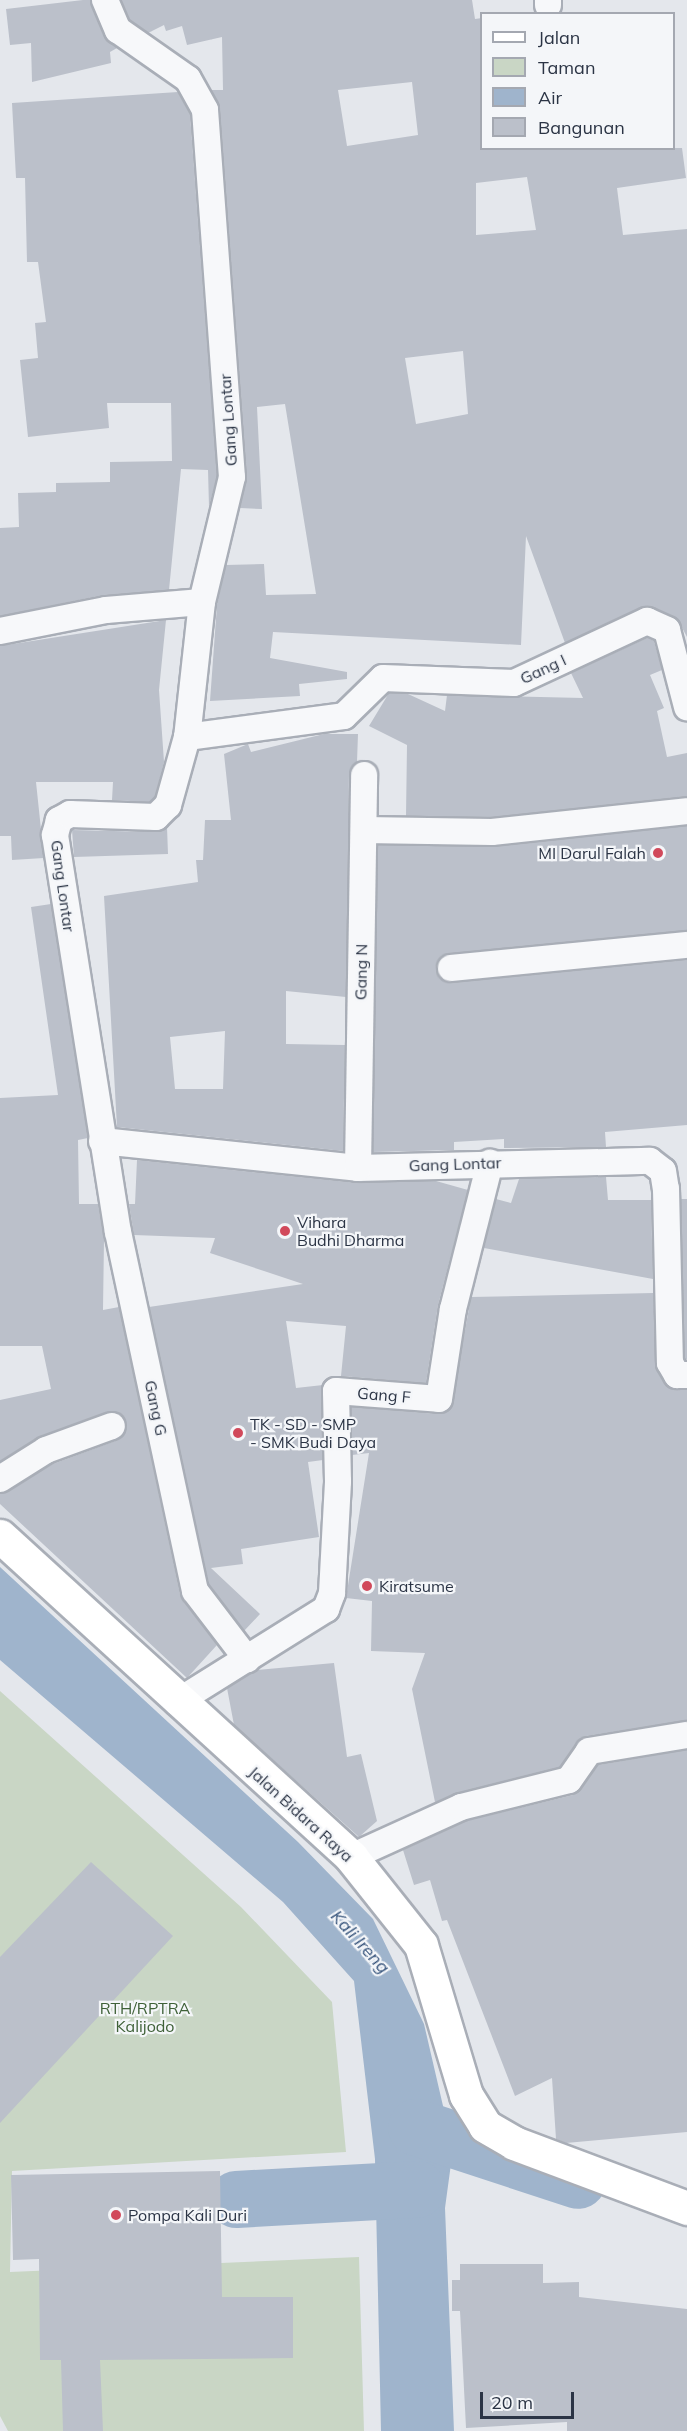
<!DOCTYPE html>
<html>
<head>
<meta charset="utf-8">
<style>
	body { margin:0 }
	#map { position:relative; width:687px; height:2431px; overflow:hidden; background:#e4e7ec; font-family:Mulish,sans-serif }
	div>[style] { position:absolute }
	[style*='--x'] { left:calc(var(--x)*1px); top:calc(var(--y)*1px); width:calc(var(--w)*1px); rotate:calc(var(--a)*1deg) }
	.green>* { inset:0; background:#c9d6c5 }
	.water>* { inset:0; background:#9fb4cc }
	.river>* { height:57px; margin:-28.5px; padding:0 28.5px; transform-origin:28.5px; border-radius:28.5px; background:#9fb4cc }
	.building>* { inset:0; background:#bbc0ca }
	.roads { filter:drop-shadow(2px 0 #a9aeb7) drop-shadow(-2px 0 #a9aeb7) drop-shadow(0 2px #a9aeb7) drop-shadow(0 -2px #a9aeb7) }
	.street>* { height:26px; margin:-13px; padding:0 13px; transform-origin:13px; border-radius:13px; background:#f7f8fa }
	.secondary>* { height:33px; margin:-16.5px; padding:0 16.5px; transform-origin:16.5px; border-radius:16.5px; background:#fff }
	.dots>* { width:16px; height:16px; translate:-50% -50%; box-sizing:border-box; border:3px solid #f4f6f9; border-radius:50% }
	span { translate:-50% -50%; white-space:nowrap; text-align:center; line-height:1.15; -webkit-text-stroke:4.5px #f4f6f9; paint-order:stroke }
	.street-label { font-size:16px; color:#2b3445 }
	.poi-label { font-size:16px; color:#2b3445 }
	.right { translate:-100% -50%; text-align:right }
	.left { translate:0 -50%; text-align:left }
	.park-label { font-size:16px; color:#3f6138 }
	.water-label { font-size:18px; color:#34527a; font-style:italic }
	.legend { position:absolute; left:480px; top:12px; width:195px; height:138px; box-sizing:border-box; background:#f4f6f9; border:2px solid #a4a8b1; margin:0; padding:8px 10px; list-style:none; font-size:18px; color:#2b3445 }
	.legend li { display:flex; align-items:center; gap:12px; height:30px }
	.legend b { width:30px; border:2px solid #a4a8b1 }
	.scale { position:absolute; left:480px; top:2392px; width:94px; height:27px; box-sizing:border-box; border:3px solid #2b3445; border-top:0; padding-left:8px; font-size:18px; line-height:21px; white-space:nowrap; color:#2b3445; -webkit-text-stroke:4px #f4f6f9; paint-order:stroke }
</style>
</head>
<body>
<div id="map">
	<div class="green">
		<i style="clip-path:polygon(0 1691px,241px 1907px,332px 2002px,346px 2152px,12px 2171px,10px 2272px,359px 2257px,364px 2431px,8px 2431px,0 2416px)"></i>
	</div>
	<div class="water">
		<i style="clip-path:polygon(0 1567px,298px 1842px,373px 1919px,424px 2024px,453px 2149px,445px 2208px,454px 2431px,381px 2431px,375px 2159px,354px 1981px,283px 1902px,0 1660px)"></i>
	</div>
	<div class="river">
		<i style="--x:416;--y:2127;--w:170;--a:18.1"></i>
		<i style="--x:236;--y:2199;--w:181;--a:-3.2"></i>
	</div>
	<div class="building">
		<i style="clip-path:polygon(83px 0,90px 0,104px 36px,117px 48px,110px 52px,111px 63px,32px 82px,31px 43px,10px 45px,6px 9px)"></i>
		<i style="clip-path:polygon(evenodd,121px 0,472px 0,475px 19px,482px 18px,482px 148px,682px 148px,686px 178px,617px 188px,623px 235px,687px 229px,687px 637px,678px 620px,646px 606px,565px 643px,526px 536px,521px 645px,273px 632px,270px 658px,347px 672px,347px 679px,299px 684px,300px 696px,210px 701px,217px 605px,226px 565px,264px 564px,266px 595px,316px 594px,285px 404px,257px 407px,262px 509px,240px 508px,247px 476px,220px 109px,211px 90px,223px 90px,222px 37px,187px 45px,182px 26px,166px 31px,164px 25px,148px 33px,130px 20px,121px 0,412px 82px,418px 135px,347px 146px,338px 90px,412px 82px,121px 0,527px 177px,536px 230px,476px 235px,476px 183px,527px 177px,121px 0,463px 351px,468px 414px,416px 424px,405px 358px,463px 351px)"></i>
		<i style="clip-path:polygon(178px 92px,190px 114px,217px 476px,209px 507px,208px 470px,181px 469px,169px 590px,103px 595px,0 616px,0 528px,19px 527px,18px 493px,56px 492px,56px 483px,110px 482px,110px 462px,172px 461px,171px 403px,107px 403px,109px 428px,28px 437px,20px 360px,38px 358px,35px 323px,46px 322px,38px 262px,27px 262px,25px 178px,16px 178px,12px 103px)"></i>
		<i style="clip-path:polygon(166px 620px,159px 690px,164px 762px,155px 797px,150px 802px,112px 800px,113px 782px,36px 782px,44px 858px,12px 860px,11px 836px,0 836px,0 646px)"></i>
		<i style="clip-path:polygon(647px 638px,654px 641px,662px 670px,650px 675px,664px 708px,657px 711px,667px 757px,687px 753px,687px 796px,491px 817px,406px 816px,407px 745px,369px 726px,389px 693px,408px 694px,445px 711px,447px 695px,583px 698px,571px 673px)"></i>
		<i style="clip-path:polygon(evenodd,324px 734px,358px 734px,357px 762px,349px 775px,346px 997px,286px 991px,286px 1044px,345px 1045px,343px 1151px,117px 1127px,104px 896px,198px 882px,196px 860px,203px 860px,205px 820px,231px 820px,224px 754px,248px 744px,251px 752px,324px 734px,225px 1031px,223px 1089px,175px 1089px,170px 1037px,225px 1031px)"></i>
		<i style="clip-path:polygon(687px 826px,687px 930px,450px 953px,436px 969px,439px 977px,452px 983px,687px 960px,687px 1125px,605px 1132px,606px 1147px,504px 1148px,504px 1139px,454px 1142px,454px 1150px,373px 1152px,378px 845px,493px 847px)"></i>
		<i style="clip-path:polygon(167px 827px,168px 854px,74px 857px,72px 830px,155px 832px)"></i>
		<i style="clip-path:polygon(51px 904px,88px 1138px,78px 1140px,79px 1204px,98px 1204px,104px 1240px,103px 1310px,119px 1307px,180px 1594px,217px 1645px,187px 1678px,0 1504px,0 1494px,53px 1464px,118px 1440px,127px 1428px,121px 1414px,107px 1412px,41px 1436px,0 1461px,0 1400px,51px 1389px,42px 1346px,0 1346px,0 1098px,58px 1095px,31px 907px)"></i>
		<i style="clip-path:polygon(137px 1160px,357px 1183px,436px 1181px,468px 1190px,438px 1305px,426px 1383px,341px 1376px,346px 1326px,286px 1321px,296px 1388px,323px 1385px,323px 1460px,308px 1462px,319px 1537px,241px 1549px,243px 1564px,211px 1568px,260px 1614px,244px 1631px,209px 1585px,149px 1307px,303px 1284px,210px 1253px,215px 1238px,134px 1235px,129px 1204px,135px 1204px)"></i>
		<i style="clip-path:polygon(606px 1177px,608px 1200px,651px 1200px,653px 1279px,484px 1248px,496px 1199px,511px 1203px,519px 1179px)"></i>
		<i style="clip-path:polygon(681px 1199px,687px 1199px,687px 1360px,685px 1359px)"></i>
		<i style="clip-path:polygon(653px 1293px,657px 1370px,669px 1388px,687px 1390px,687px 1720px,586px 1736px,560px 1767px,435px 1802px,412px 1689px,425px 1653px,371px 1651px,372px 1601px,346px 1598px,369px 1453px,352px 1455px,351px 1407px,438px 1414px,451px 1408px,471px 1297px)"></i>
		<i style="clip-path:polygon(334px 1663px,347px 1757px,361px 1754px,377px 1821px,359px 1837px,234px 1725px,227px 1688px,257px 1670px)"></i>
		<i style="clip-path:polygon(687px 1750px,687px 2132px,566px 2143px,556px 2139px,552px 2078px,515px 2096px,447px 1920px,442px 1921px,430px 1880px,414px 1885px,403px 1850px,466px 1821px,573px 1795px,598px 1765px)"></i>
		<i style="clip-path:polygon(91px 1862px,173px 1936px,0 2123px,0 1957px)"></i>
		<i style="clip-path:polygon(220px 2171px,222px 2297px,293px 2297px,293px 2358px,100px 2360px,103px 2431px,63px 2431px,61px 2360px,40px 2360px,39px 2259px,13px 2260px,11px 2175px)"></i>
		<i style="clip-path:polygon(460px 2264px,543px 2264px,543px 2283px,579px 2282px,579px 2297px,687px 2309px,687px 2431px,567px 2431px,567px 2422px,466px 2428px,460px 2311px,452px 2311px,452px 2280px,460px 2280px)"></i>
	</div>
	<div class="roads">
		<div class="street">
			<i style="--x:105;--y:0;--w:33;--a:67"></i>
			<i style="--x:118;--y:30;--w:85;--a:35"></i>
			<i style="--x:188;--y:79;--w:35;--a:61"></i>
			<i style="--x:205;--y:110;--w:368;--a:85.8"></i>
			<i style="--x:232;--y:477;--w:129;--a:103.5"></i>
			<i style="--x:202;--y:602;--w:136;--a:96.3"></i>
			<i style="--x:187;--y:737;--w:71;--a:105.6"></i>
			<i style="--x:168;--y:805;--w:17;--a:135"></i>
			<i style="--x:156;--y:817;--w:86;--a:-178"></i>
			<i style="--x:70;--y:814;--w:13;--a:151"></i>
			<i style="--x:59;--y:820;--w:16;--a:105"></i>
			<i style="--x:55;--y:835;--w:402;--a:81"></i>
			<i style="--x:118;--y:1232;--w:367;--a:77.9"></i>
			<i style="--x:195;--y:1591;--w:86;--a:52.6"></i>
			<i style="--x:548;--y:0;--w:5;--a:90"></i>
			<i style="--x:0;--y:631;--w:108;--a:-11.2"></i>
			<i style="--x:106;--y:610;--w:96;--a:-4.8"></i>
			<i style="--x:187;--y:737;--w:158;--a:-7.6"></i>
			<i style="--x:344;--y:716;--w:54;--a:-44.3"></i>
			<i style="--x:383;--y:678;--w:131;--a:2.2"></i>
			<i style="--x:514;--y:683;--w:147;--a:-25"></i>
			<i style="--x:647;--y:621;--w:22;--a:24"></i>
			<i style="--x:667;--y:630;--w:80;--a:75.4"></i>
			<i style="--x:364;--y:830;--w:128;--a:0.9"></i>
			<i style="--x:492;--y:832;--w:196;--a:-6.1"></i>
			<i style="--x:451;--y:968;--w:237;--a:-5.6"></i>
			<i style="--x:102;--y:1141;--w:257;--a:6"></i>
			<i style="--x:358;--y:1168;--w:292;--a:-1.4"></i>
			<i style="--x:650;--y:1161;--w:16;--a:38"></i>
			<i style="--x:663;--y:1171;--w:18;--a:81"></i>
			<i style="--x:666;--y:1189;--w:174;--a:88.7"></i>
			<i style="--x:670;--y:1363;--w:14;--a:60"></i>
			<i style="--x:677;--y:1375;--w:10;--a:0"></i>
			<i style="--x:358;--y:1168;--w:393;--a:-89.1"></i>
			<i style="--x:0;--y:1479;--w:54;--a:-32.2"></i>
			<i style="--x:46;--y:1450;--w:70;--a:-20"></i>
			<i style="--x:177;--y:1702;--w:176;--a:-32"></i>
			<i style="--x:326;--y:1609;--w:17;--a:-69"></i>
			<i style="--x:332;--y:1593;--w:112;--a:-86.9"></i>
			<i style="--x:338;--y:1481;--w:90;--a:-91.3"></i>
			<i style="--x:336;--y:1391;--w:103;--a:4.4"></i>
			<i style="--x:439;--y:1399;--w:91;--a:-81.2"></i>
			<i style="--x:453;--y:1309;--w:151;--a:-75.8"></i>
			<i style="--x:351;--y:1857;--w:121;--a:-24.4"></i>
			<i style="--x:461;--y:1807;--w:111;--a:-14"></i>
			<i style="--x:569;--y:1780;--w:35;--a:-55"></i>
			<i style="--x:589;--y:1751;--w:99;--a:-9.3"></i>
		</div>
		<div class="secondary">
			<i style="--x:0;--y:1536;--w:476;--a:42.4"></i>
			<i style="--x:351;--y:1857;--w:112;--a:51.5"></i>
			<i style="--x:421;--y:1945;--w:157;--a:73.3"></i>
			<i style="--x:466;--y:2095;--w:36;--a:58"></i>
			<i style="--x:485;--y:2126;--w:34;--a:30"></i>
			<i style="--x:514;--y:2143;--w:185;--a:20.6"></i>
		</div>
	</div>
	<div class="dots">
		<i style="left:658px;top:853px;background:#d1495b"></i>
		<i style="left:285px;top:1231px;background:#d1495b"></i>
		<i style="left:238px;top:1433px;background:#d1495b"></i>
		<i style="left:367px;top:1586px;background:#d1495b"></i>
		<i style="left:116px;top:2215px;background:#d1495b"></i>
	</div>
	<div class="street-label">
		<span style="left:228px;top:420px;rotate:-94deg">Gang Lontar</span>
		<span style="left:543px;top:669px;rotate:-25deg">Gang I</span>
		<span style="left:63px;top:886px;rotate:82deg">Gang Lontar</span>
		<span style="left:361px;top:972px;rotate:-89deg">Gang N</span>
		<span style="left:455px;top:1164px;rotate:-2deg">Gang Lontar</span>
		<span style="left:384px;top:1395px;rotate:5deg">Gang F</span>
		<span style="left:156px;top:1408px;rotate:78deg">Gang G</span>
		<span style="left:301px;top:1814px;rotate:42deg">Jalan Bidara Raya</span>
	</div>
	<div class="poi-label">
		<span class="right" style="left:646px;top:853px">MI Darul Falah</span>
		<span class="left" style="left:297px;top:1231px">Vihara<br>Budhi Dharma</span>
		<span class="left" style="left:250px;top:1433px">TK - SD - SMP<br>- SMK Budi Daya</span>
		<span class="left" style="left:379px;top:1586px">Kiratsume</span>
		<span class="left" style="left:128px;top:2215px">Pompa Kali Duri</span>
	</div>
	<div class="park-label">
		<span style="left:145px;top:2017px">RTH/RPTRA<br>Kalijodo</span>
	</div>
	<div class="water-label">
		<span style="left:360px;top:1942px;rotate:48deg">Kali Ireng</span>
	</div>
	<ul class="legend">
	<li><b style="height:8px;background:#fff"></b>Jalan</li>
	<li><b style="height:16px;background:#c9d6c5"></b>Taman</li>
	<li><b style="height:16px;background:#9fb4cc"></b>Air</li>
	<li><b style="height:16px;background:#bbc0ca"></b>Bangunan</li>
	</ul>
	<div class="scale">20 m</div>
</div>
</body>
</html>
